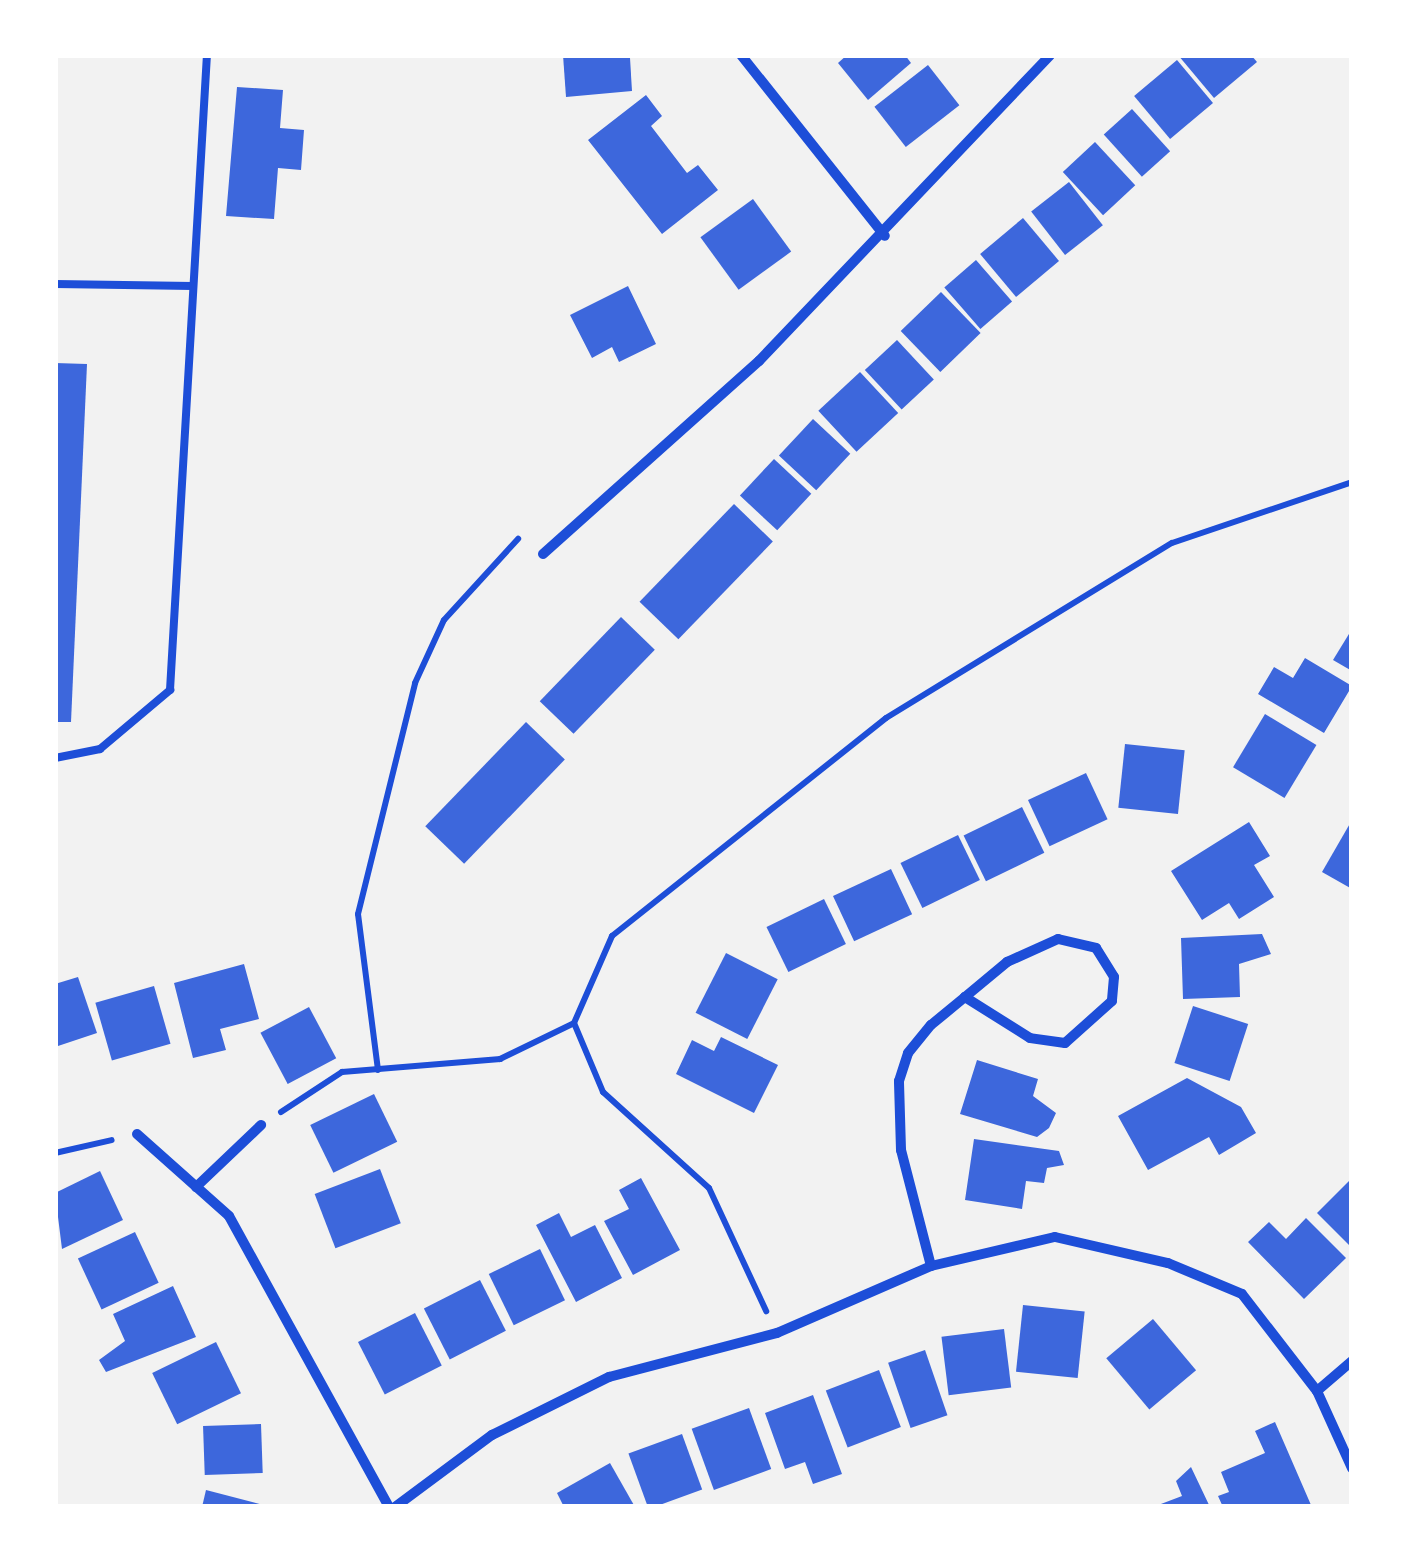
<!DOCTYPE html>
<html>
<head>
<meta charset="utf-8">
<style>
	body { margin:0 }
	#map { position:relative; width:1407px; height:1562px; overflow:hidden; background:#f2f2f2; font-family:"DejaVu Sans",sans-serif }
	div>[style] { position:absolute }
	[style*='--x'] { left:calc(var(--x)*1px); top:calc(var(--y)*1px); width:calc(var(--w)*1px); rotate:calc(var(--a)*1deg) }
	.building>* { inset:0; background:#3d67dc; transform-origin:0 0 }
	.path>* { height:6px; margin:-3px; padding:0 3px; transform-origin:3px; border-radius:3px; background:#1d4ed8 }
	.service>* { height:8px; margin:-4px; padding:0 4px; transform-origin:4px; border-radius:4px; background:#1d4ed8 }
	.minor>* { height:10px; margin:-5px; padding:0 5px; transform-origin:5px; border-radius:5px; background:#1d4ed8 }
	span { translate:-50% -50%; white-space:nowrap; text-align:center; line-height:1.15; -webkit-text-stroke:8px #fff; paint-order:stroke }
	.frame { position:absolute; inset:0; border:58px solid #fff; pointer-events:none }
</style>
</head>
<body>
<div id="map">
	<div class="building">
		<i style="clip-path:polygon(563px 55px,630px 58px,632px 91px,566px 97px)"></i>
		<i style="clip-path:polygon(847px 55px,905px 55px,911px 63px,868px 100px,838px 63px)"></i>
		<i style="clip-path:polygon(1178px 55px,1251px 55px,1257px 62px,1214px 98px)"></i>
		<i style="left:1177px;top:60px;width:56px;height:56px;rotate:50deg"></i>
		<i style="left:928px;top:65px;width:51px;height:68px;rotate:52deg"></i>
		<i style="clip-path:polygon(237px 87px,283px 90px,280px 128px,304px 130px,301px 170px,278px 168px,274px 219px,226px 216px)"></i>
		<i style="clip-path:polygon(646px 95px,662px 116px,651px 126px,687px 173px,698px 165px,718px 190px,662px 234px,588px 140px)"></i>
		<i style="left:1132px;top:109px;width:57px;height:38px;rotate:48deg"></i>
		<i style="left:1095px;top:142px;width:59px;height:44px;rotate:47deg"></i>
		<i style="left:1069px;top:182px;width:55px;height:48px;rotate:52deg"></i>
		<i style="left:753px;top:199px;width:65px;height:65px;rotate:54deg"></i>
		<i style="left:1023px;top:218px;width:56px;height:56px;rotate:50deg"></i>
		<i style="left:976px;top:260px;width:55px;height:42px;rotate:49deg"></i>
		<i style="clip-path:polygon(628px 286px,656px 344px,619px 362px,612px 347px,592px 358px,570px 315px)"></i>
		<i style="left:941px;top:292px;width:57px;height:56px;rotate:46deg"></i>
		<i style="left:897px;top:340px;width:54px;height:44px;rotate:47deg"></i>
		<i style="clip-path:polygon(55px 363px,87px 364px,71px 722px,55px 722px)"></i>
		<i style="left:860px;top:372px;width:56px;height:57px;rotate:47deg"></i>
		<i style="left:813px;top:419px;width:51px;height:50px;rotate:43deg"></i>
		<i style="left:774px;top:459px;width:51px;height:50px;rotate:43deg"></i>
		<i style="left:734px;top:504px;width:54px;height:136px;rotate:44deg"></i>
		<i style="left:621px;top:617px;width:47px;height:117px;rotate:44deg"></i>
		<i style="clip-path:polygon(1352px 629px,1352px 671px,1333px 660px)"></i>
		<i style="clip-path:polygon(1305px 658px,1352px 686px,1324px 733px,1258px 694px,1274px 667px,1293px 678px)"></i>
		<i style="left:1265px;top:714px;width:60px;height:62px;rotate:31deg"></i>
		<i style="left:526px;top:722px;width:54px;height:145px;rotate:44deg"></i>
		<i style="left:1125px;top:744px;width:60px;height:64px;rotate:6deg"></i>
		<i style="left:1086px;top:773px;width:51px;height:64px;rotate:65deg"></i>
		<i style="left:1022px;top:807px;width:51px;height:65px;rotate:64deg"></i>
		<i style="clip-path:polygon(1352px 820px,1352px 889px,1322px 872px)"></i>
		<i style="clip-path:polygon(1249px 822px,1270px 856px,1254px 865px,1274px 897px,1239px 919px,1229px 903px,1202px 920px,1171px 871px)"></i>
		<i style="left:958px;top:835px;width:50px;height:64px;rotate:64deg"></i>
		<i style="left:891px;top:869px;width:50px;height:64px;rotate:65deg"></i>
		<i style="left:824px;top:899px;width:50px;height:64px;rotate:64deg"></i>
		<i style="clip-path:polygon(1262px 934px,1271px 954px,1239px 964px,1240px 997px,1183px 999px,1181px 938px)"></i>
		<i style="left:726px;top:953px;width:58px;height:67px;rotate:27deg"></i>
		<i style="clip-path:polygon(244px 964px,259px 1019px,220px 1029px,226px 1050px,193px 1058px,174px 983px)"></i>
		<i style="clip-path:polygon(78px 977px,97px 1033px,55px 1047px,55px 984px)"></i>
		<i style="left:154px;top:986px;width:60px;height:61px;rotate:74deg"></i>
		<i style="left:1193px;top:1006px;width:58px;height:60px;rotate:18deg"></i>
		<i style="left:309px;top:1007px;width:58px;height:55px;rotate:62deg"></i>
		<i style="clip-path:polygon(721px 1037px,778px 1065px,754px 1113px,676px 1074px,692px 1040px,714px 1051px)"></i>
		<i style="clip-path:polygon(977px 1060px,1038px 1079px,1033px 1096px,1056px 1113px,1049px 1128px,1037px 1137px,960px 1114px)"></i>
		<i style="clip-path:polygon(1187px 1078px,1241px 1107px,1256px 1133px,1219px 1155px,1209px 1137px,1148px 1170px,1118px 1116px)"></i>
		<i style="left:374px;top:1094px;width:53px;height:71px;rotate:64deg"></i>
		<i style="clip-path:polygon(974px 1139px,1059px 1151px,1064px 1165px,1047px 1168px,1044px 1183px,1026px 1181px,1022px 1209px,965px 1200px)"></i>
		<i style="left:380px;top:1169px;width:58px;height:70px;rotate:69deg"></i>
		<i style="clip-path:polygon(100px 1171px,123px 1220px,62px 1249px,55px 1193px)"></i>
		<i style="clip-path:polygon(641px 1178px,680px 1250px,633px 1275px,604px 1221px,629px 1209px,619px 1190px)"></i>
		<i style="clip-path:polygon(1352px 1178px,1352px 1248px,1317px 1213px)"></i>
		<i style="clip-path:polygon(559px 1213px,571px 1237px,595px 1225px,622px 1278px,576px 1302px,536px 1225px)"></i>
		<i style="clip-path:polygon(1306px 1218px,1346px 1258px,1304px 1299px,1248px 1242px,1269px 1222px,1286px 1239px)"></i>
		<i style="left:135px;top:1232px;width:56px;height:63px;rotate:65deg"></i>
		<i style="left:540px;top:1249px;width:57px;height:57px;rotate:64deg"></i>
		<i style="left:480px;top:1280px;width:57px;height:63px;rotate:63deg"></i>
		<i style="clip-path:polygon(173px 1286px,196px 1337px,106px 1372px,99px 1360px,125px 1341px,113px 1314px)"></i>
		<i style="left:1023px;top:1305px;width:62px;height:67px;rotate:6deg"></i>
		<i style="left:415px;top:1313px;width:59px;height:64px;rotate:63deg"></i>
		<i style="left:1153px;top:1319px;width:67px;height:61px;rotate:50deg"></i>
		<i style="left:1004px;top:1329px;width:59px;height:63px;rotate:83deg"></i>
		<i style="left:216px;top:1342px;width:57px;height:71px;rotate:64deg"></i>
		<i style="left:925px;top:1350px;width:69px;height:39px;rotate:71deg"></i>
		<i style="left:879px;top:1370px;width:61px;height:57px;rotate:69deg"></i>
		<i style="clip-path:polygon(813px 1395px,842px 1474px,813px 1484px,805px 1462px,785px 1469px,765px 1413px)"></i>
		<i style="left:749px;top:1408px;width:65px;height:61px;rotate:70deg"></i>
		<i style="clip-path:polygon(1275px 1422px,1311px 1505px,1223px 1507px,1218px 1496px,1229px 1492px,1221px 1472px,1265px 1453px,1255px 1431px)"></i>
		<i style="left:261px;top:1424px;width:49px;height:58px;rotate:88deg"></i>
		<i style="left:682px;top:1434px;width:59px;height:57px;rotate:70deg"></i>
		<i style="clip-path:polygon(610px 1463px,635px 1507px,564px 1507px,557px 1493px)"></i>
		<i style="clip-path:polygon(1191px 1467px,1210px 1507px,1153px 1507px,1182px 1496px,1176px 1481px)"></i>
		<i style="clip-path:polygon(206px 1490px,267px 1506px,266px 1507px,202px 1507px)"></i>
	</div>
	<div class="path">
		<i style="--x:574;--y:1023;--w:75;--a:67.2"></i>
		<i style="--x:603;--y:1092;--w:143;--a:42.2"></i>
		<i style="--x:709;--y:1188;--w:136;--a:65.1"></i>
		<i style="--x:378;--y:1070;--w:157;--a:-97.3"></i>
		<i style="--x:358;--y:914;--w:238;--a:-76.1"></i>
		<i style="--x:415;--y:683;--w:69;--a:-65.3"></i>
		<i style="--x:444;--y:620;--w:110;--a:-47.6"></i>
		<i style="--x:281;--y:1112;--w:73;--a:-33.3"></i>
		<i style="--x:342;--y:1072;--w:159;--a:-4.7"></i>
		<i style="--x:500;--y:1059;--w:82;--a:-25.9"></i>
		<i style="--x:574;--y:1023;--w:95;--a:-66.4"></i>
		<i style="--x:612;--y:936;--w:350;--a:-38.5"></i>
		<i style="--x:886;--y:718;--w:335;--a:-31.5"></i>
		<i style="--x:1172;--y:543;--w:190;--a:-18.7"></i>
		<i style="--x:55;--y:1153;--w:58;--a:-12.8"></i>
	</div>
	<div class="service">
		<i style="--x:55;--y:284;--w:138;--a:0.8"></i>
		<i style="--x:55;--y:758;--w:46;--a:-11.3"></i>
		<i style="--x:100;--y:749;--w:92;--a:-40.1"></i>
		<i style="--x:170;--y:690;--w:636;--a:-86.67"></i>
	</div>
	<div class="minor">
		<i style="--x:741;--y:55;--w:231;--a:51.5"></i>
		<i style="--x:543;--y:554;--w:290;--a:-41.8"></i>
		<i style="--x:759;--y:361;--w:422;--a:-46.4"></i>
		<i style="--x:137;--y:1134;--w:123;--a:41.7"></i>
		<i style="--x:229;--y:1216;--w:332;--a:61.2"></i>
		<i style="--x:196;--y:1187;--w:90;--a:-43.6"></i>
		<i style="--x:931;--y:1266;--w:120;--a:-104.5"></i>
		<i style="--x:901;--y:1150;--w:69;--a:-91.7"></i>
		<i style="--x:899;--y:1081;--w:29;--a:-72"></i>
		<i style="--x:908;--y:1053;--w:36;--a:-51"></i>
		<i style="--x:931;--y:1025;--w:44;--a:-39.5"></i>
		<i style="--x:965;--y:997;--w:55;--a:-39.8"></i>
		<i style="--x:1007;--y:962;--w:56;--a:-24.3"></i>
		<i style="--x:1058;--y:939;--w:39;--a:13"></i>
		<i style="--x:1096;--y:948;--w:34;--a:58"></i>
		<i style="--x:1114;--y:977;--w:24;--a:95"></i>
		<i style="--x:1112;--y:1001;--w:63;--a:138.2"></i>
		<i style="--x:1065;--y:1043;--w:35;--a:-172"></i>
		<i style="--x:1030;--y:1038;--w:77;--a:-147.8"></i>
		<i style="--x:1317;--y:1391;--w:46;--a:-40.6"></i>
		<i style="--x:395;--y:1507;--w:121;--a:-36.6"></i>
		<i style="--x:492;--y:1435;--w:131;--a:-26.4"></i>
		<i style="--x:609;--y:1377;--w:174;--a:-14.7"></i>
		<i style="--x:777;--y:1333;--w:168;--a:-23.5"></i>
		<i style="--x:931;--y:1266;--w:127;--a:-13.2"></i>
		<i style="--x:1055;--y:1237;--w:116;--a:13"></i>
		<i style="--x:1168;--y:1263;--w:80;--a:22.7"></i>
		<i style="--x:1242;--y:1294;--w:123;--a:52.3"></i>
		<i style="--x:1317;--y:1391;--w:85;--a:65.6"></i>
	</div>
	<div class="frame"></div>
</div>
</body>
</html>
